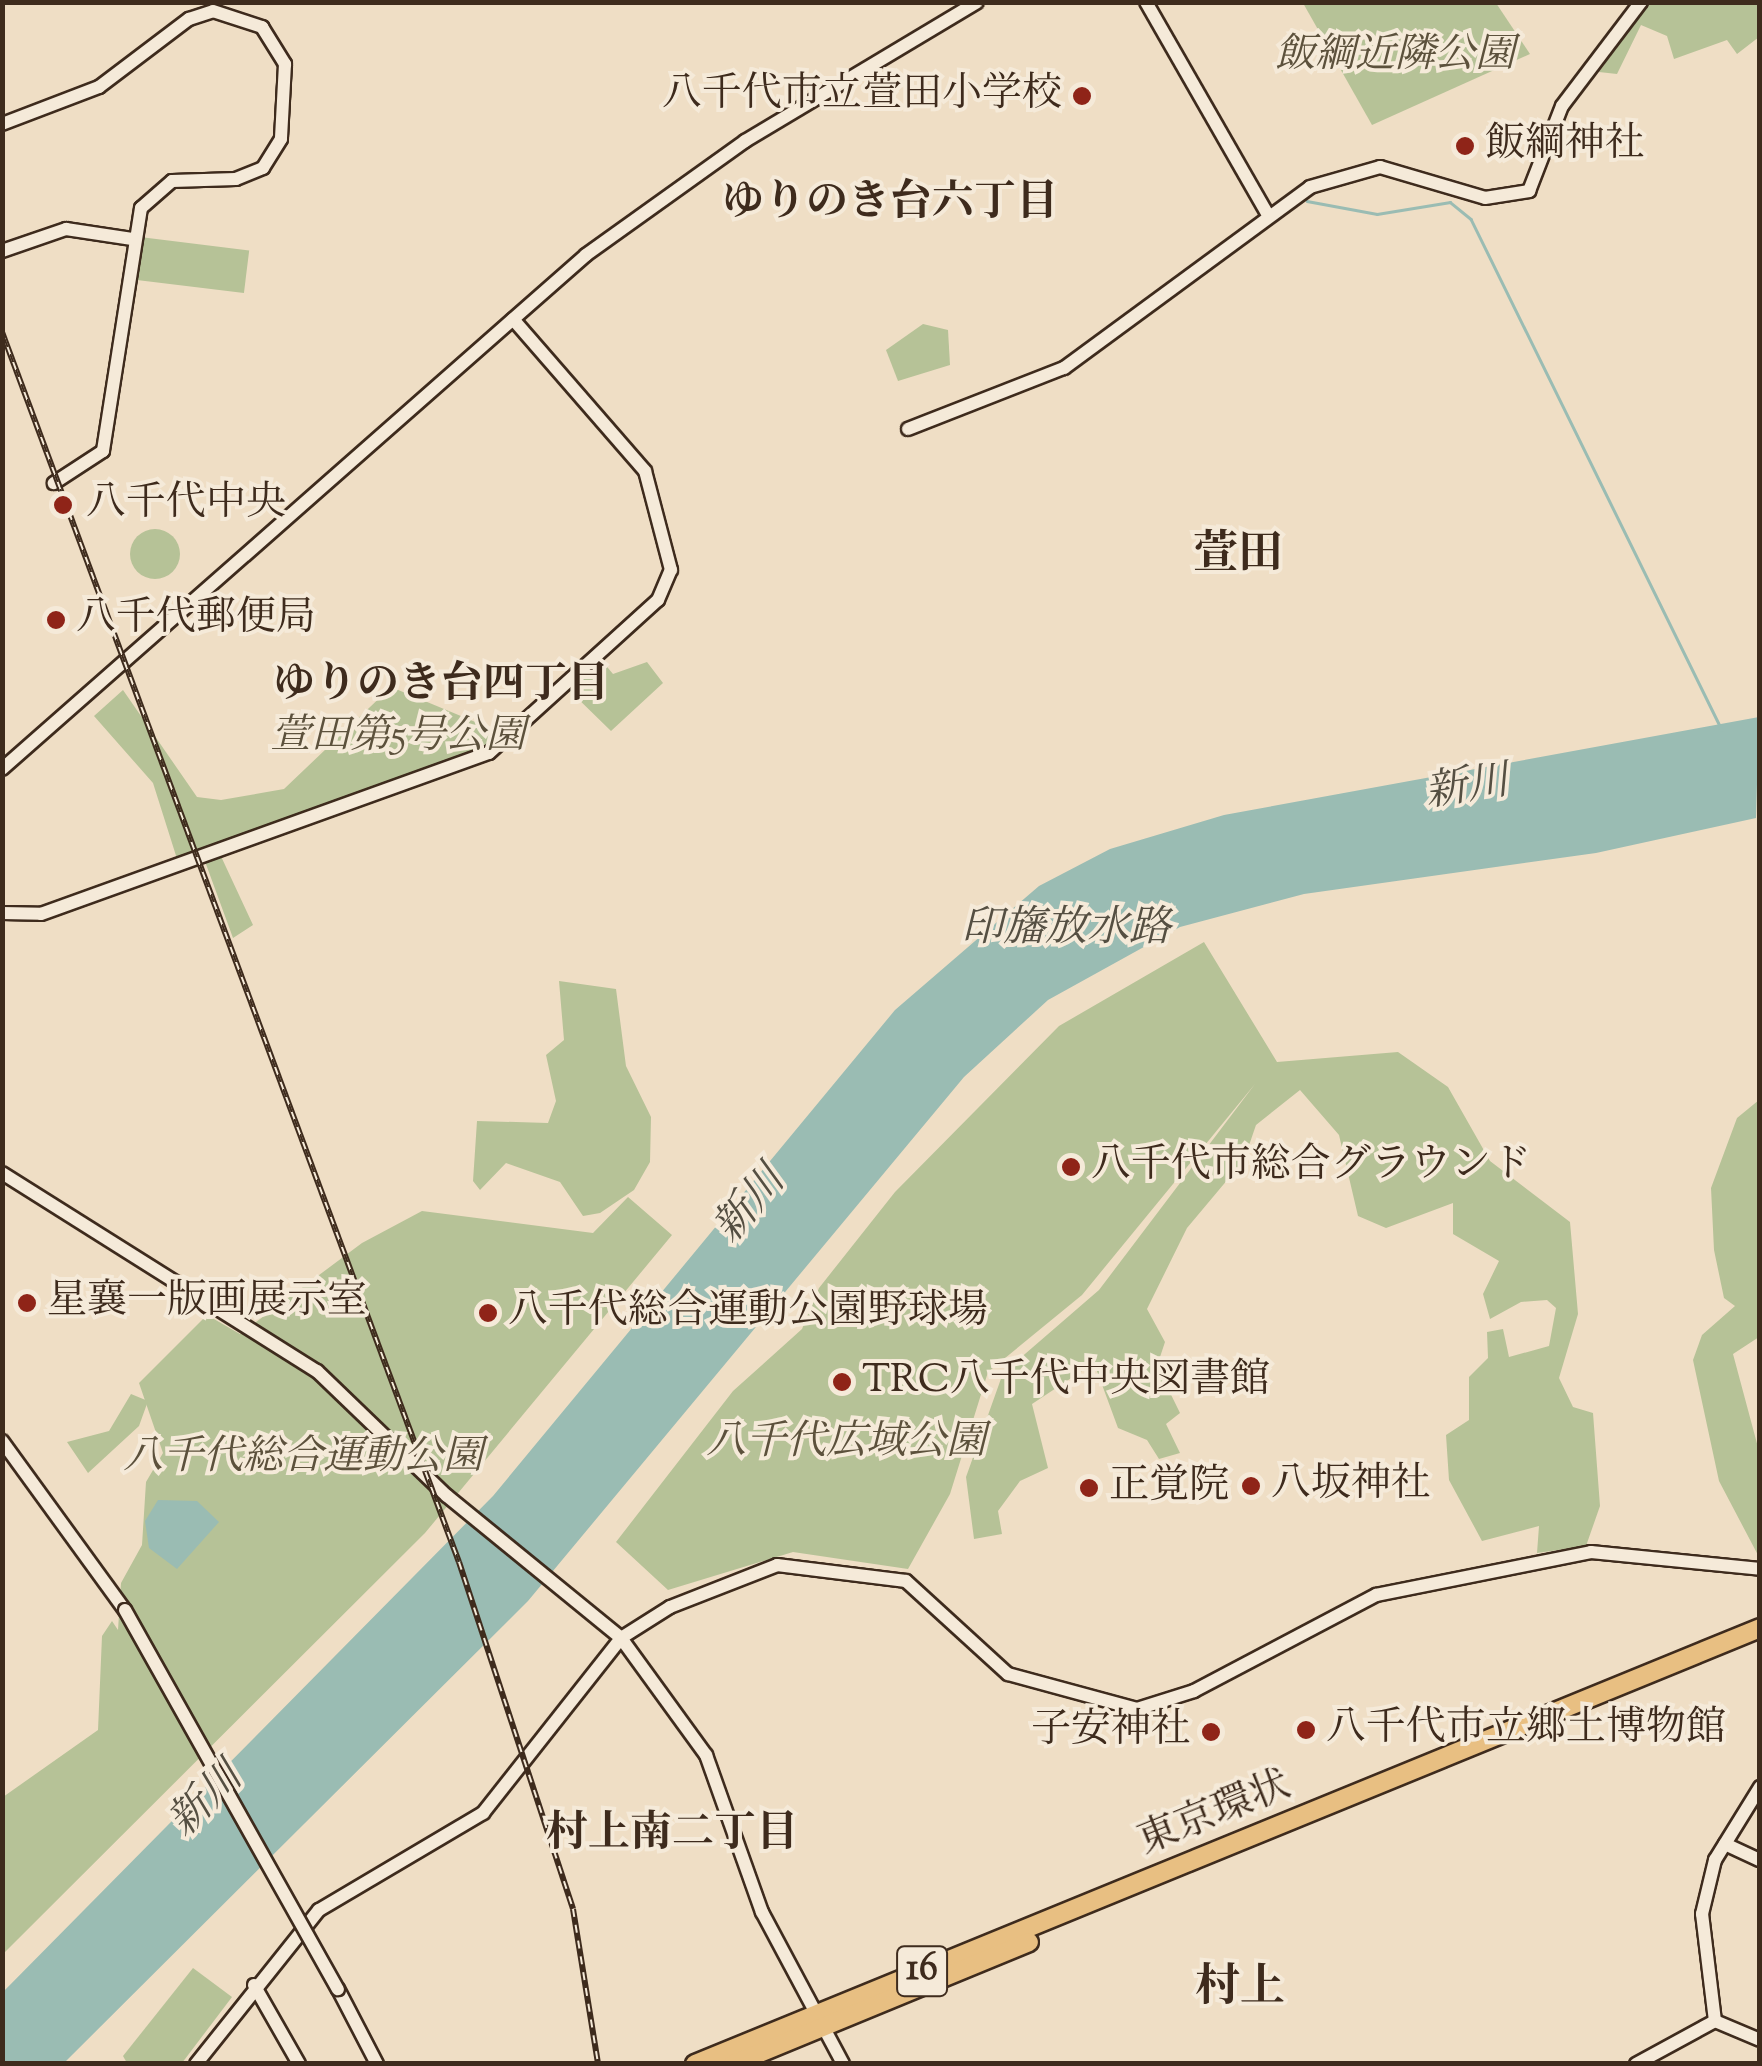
<!DOCTYPE html>
<html>
<head>
<meta charset="utf-8">
<style>
	body { margin:0 }
	#map { position:relative; width:1762px; height:2066px; overflow:hidden; background:#efdec5; font-family:"Sorts Mill Goudy","Noto Serif JP",serif }
	div>[style] { position:absolute }
	[style*='--x'] { left:calc(var(--x)*1px); top:calc(var(--y)*1px); width:calc(var(--w)*1px); rotate:calc(var(--a)*1deg) }
	.green>* { inset:0; background:#b6c297; transform-origin:0 0 }
	.round { border-radius:50% }
	.water>* { inset:0; background:#9abcb3 }
	.stream>* { height:2.5px; margin:-1.25px; padding:0 1.25px; transform-origin:1.25px; border-radius:1.25px; background:#9abcb3 }
	.roads { filter:drop-shadow(2px 0 #3e2b1d) drop-shadow(-2px 0 #3e2b1d) drop-shadow(0 2px #3e2b1d) drop-shadow(0 -2px #3e2b1d) }
	.secondary>* { height:12px; margin:-6px; padding:0 6px; transform-origin:6px; border-radius:6px; background:#f5ead9 }
	.highway>* { height:18px; margin:-9px; padding:0 9px; transform-origin:9px; border-radius:9px; background:#e8bf82 }
	.rail>* { height:6px; margin-top:-3px; transform-origin:0; background:repeating-linear-gradient(90deg,#f5ead9 0 8px,#3e2b1d 0 16px); box-sizing:border-box; border-block:2px solid #3e2b1d }
	.bridges { filter:drop-shadow(2px 0 #3e2b1d) drop-shadow(-2px 0 #3e2b1d) drop-shadow(0 2px #3e2b1d) drop-shadow(0 -2px #3e2b1d) }
	.secondary-bridge>* { height:12px; margin:-6px; padding:0 6px; transform-origin:6px; border-radius:6px; background:#f5ead9 }
	.dots>* { width:28px; height:28px; translate:-50% -50%; box-sizing:border-box; border:5px solid #f5ead9; border-radius:50% }
	span { translate:-50% -50%; white-space:nowrap; text-align:center; line-height:1.15; -webkit-text-stroke:8px #f5ead9; paint-order:stroke }
	.shield-label span { padding:2px 8px; background:#f5ead9; border:2px solid; border-radius:8px; -webkit-text-stroke-width:0 }
	.shield-label { font-size:38px; color:#3e2b1d; font-weight:700 }
	.park-label { font-size:40px; color:#5c513c; font-style:italic }
	.poi-label { font-size:40px; color:#3e2b1d }
	.right { translate:-100% -50%; text-align:right }
	.left { translate:0 -50%; text-align:left }
	.street-label { font-size:40px; color:#3e2b1d }
	.neighbourhood-label { font-size:42px; color:#3e2b1d; font-weight:700 }
	.water-label { font-size:42px; color:#554f42; font-style:italic }
	.quarter-label { font-size:45px; color:#3e2b1d; font-weight:700 }
	.frame { position:absolute; inset:0; border:5px solid #3e2b1d; pointer-events:none }
</style>
</head>
<body>
<div id="map">
	<div class="green">
		<i style="clip-path:polygon(1303px 3px,1496px 3px,1530px 54px,1372px 125px)"></i>
		<i style="clip-path:polygon(1648px 3px,1759px 3px,1759px 37px,1737px 54px,1727px 40px,1674px 59px,1667px 36px,1641px 25px,1617px 74px,1599px 72px)"></i>
		<i style="left:140px;top:237px;width:110px;height:43px;rotate:7deg"></i>
		<i style="clip-path:polygon(923px 324px,948px 330px,950px 365px,898px 381px,886px 350px)"></i>
		<i class="round" style="left:130px;top:529px;width:50px;height:50px"></i>
		<i style="clip-path:polygon(603px 662px,613px 674px,647px 662px,663px 683px,611px 731px,569px 690px)"></i>
		<i style="clip-path:polygon(391px 687px,497px 731px,489px 749px,219px 852px,253px 925px,233px 938px,203px 856px,178px 862px,153px 783px,94px 716px,123px 690px,197px 797px,221px 800px,284px 789px)"></i>
		<i style="clip-path:polygon(1204px 942px,1277px 1062px,1398px 1052px,1448px 1087px,1490px 1161px,1570px 1222px,1578px 1314px,1559px 1378px,1573px 1407px,1593px 1413px,1600px 1506px,1586px 1546px,1537px 1553px,1539px 1526px,1482px 1541px,1449px 1480px,1446px 1435px,1469px 1420px,1469px 1377px,1488px 1358px,1487px 1332px,1503px 1329px,1509px 1357px,1549px 1346px,1556px 1308px,1547px 1300px,1521px 1302px,1490px 1319px,1483px 1294px,1499px 1261px,1453px 1234px,1453px 1203px,1386px 1228px,1358px 1216px,1339px 1135px,1300px 1090px,1256px 1125px,1244px 1160px,1187px 1228px,1147px 1309px,1165px 1342px,1157px 1366px,1180px 1413px,1166px 1424px,1180px 1453px,1159px 1459px,1147px 1440px,1118px 1428px,1094px 1363px,1032px 1404px,1048px 1468px,1020px 1481px,998px 1511px,1002px 1534px,974px 1539px,966px 1477px,1003px 1373px,1099px 1290px,1255px 1084px,1082px 1295px,988px 1372px,950px 1494px,908px 1569px,793px 1552px,668px 1590px,616px 1542px,733px 1391px,802px 1329px,819px 1288px,895px 1192px,1059px 1026px)"></i>
		<i style="clip-path:polygon(559px 981px,616px 989px,626px 1066px,651px 1117px,650px 1162px,634px 1190px,600px 1213px,583px 1216px,560px 1182px,506px 1163px,480px 1190px,473px 1181px,477px 1121px,548px 1123px,556px 1101px,546px 1055px,564px 1040px)"></i>
		<i style="clip-path:polygon(1759px 1100px,1759px 1337px,1733px 1354px,1759px 1451px,1759px 1557px,1719px 1481px,1693px 1360px,1702px 1335px,1735px 1306px,1724px 1298px,1714px 1250px,1711px 1188px,1737px 1118px)"></i>
		<i style="clip-path:polygon(628px 1197px,672px 1235px,425px 1533px,3px 1954px,3px 1797px,98px 1730px,102px 1636px,112px 1621px,118px 1630px,121px 1583px,142px 1545px,146px 1482px,163px 1453px,139px 1383px,207px 1315px,240px 1334px,362px 1243px,422px 1211px,593px 1233px)"></i>
		<i style="clip-path:polygon(131px 1394px,148px 1401px,139px 1426px,88px 1473px,67px 1442px,109px 1431px)"></i>
		<i style="clip-path:polygon(193px 1968px,232px 1997px,182px 2063px,127px 2063px,123px 2056px)"></i>
	</div>
	<div class="water">
		<i style="clip-path:polygon(1759px 717px,1756px 818px,1596px 853px,1304px 894px,1180px 927px,1048px 1000px,964px 1077px,528px 1601px,64px 2063px,3px 2064px,3px 1992px,493px 1496px,895px 1010px,1039px 886px,1110px 849px,1224px 815px)"></i>
		<i style="clip-path:polygon(158px 1500px,197px 1501px,219px 1522px,177px 1569px,149px 1548px,145px 1521px)"></i>
	</div>
	<div class="stream">
		<i style="--x:1307;--y:201;--w:71;--a:10.5"></i>
		<i style="--x:1377;--y:214;--w:74;--a:-9.3"></i>
		<i style="--x:1450;--y:202;--w:27;--a:39"></i>
		<i style="--x:1471;--y:219;--w:569;--a:63.84"></i>
	</div>
	<div class="roads">
		<div class="secondary">
			<i style="--x:1146;--y:2;--w:243;--a:60.2"></i>
			<i style="--x:2;--y:124;--w:104;--a:-20.9"></i>
			<i style="--x:99;--y:87;--w:113;--a:-37.1"></i>
			<i style="--x:189;--y:19;--w:25;--a:-18"></i>
			<i style="--x:213;--y:11;--w:52;--a:18.1"></i>
			<i style="--x:262;--y:27;--w:44;--a:58.1"></i>
			<i style="--x:285;--y:64;--w:75;--a:93.1"></i>
			<i style="--x:281;--y:139;--w:34;--a:122"></i>
			<i style="--x:263;--y:168;--w:29;--a:158"></i>
			<i style="--x:236;--y:179;--w:64;--a:178.2"></i>
			<i style="--x:172;--y:181;--w:41;--a:138.9"></i>
			<i style="--x:141;--y:208;--w:246;--a:98.9"></i>
			<i style="--x:103;--y:451;--w:59;--a:146.9"></i>
			<i style="--x:2;--y:251;--w:68;--a:-19"></i>
			<i style="--x:66;--y:229;--w:67;--a:8.6"></i>
			<i style="--x:908;--y:429;--w:168;--a:-21.4"></i>
			<i style="--x:1064;--y:368;--w:305;--a:-36.3"></i>
			<i style="--x:1310;--y:187;--w:73;--a:-15.9"></i>
			<i style="--x:1380;--y:167;--w:109;--a:16.4"></i>
			<i style="--x:1485;--y:198;--w:45;--a:-9"></i>
			<i style="--x:1529;--y:191;--w:91;--a:-68.8"></i>
			<i style="--x:1562;--y:106;--w:131;--a:-52.8"></i>
			<i style="--x:2;--y:769;--w:778;--a:-41.35"></i>
			<i style="--x:586;--y:255;--w:196;--a:-35.6"></i>
			<i style="--x:745;--y:141;--w:270;--a:-30.9"></i>
			<i style="--x:2;--y:913;--w:39;--a:1"></i>
			<i style="--x:41;--y:914;--w:476;--a:-19.8"></i>
			<i style="--x:489;--y:753;--w:228;--a:-42.2"></i>
			<i style="--x:658;--y:600;--w:33;--a:-67"></i>
			<i style="--x:671;--y:570;--w:102;--a:-104.7"></i>
			<i style="--x:645;--y:471;--w:201;--a:-131"></i>
			<i style="--x:2;--y:1173;--w:372;--a:32.2"></i>
			<i style="--x:317;--y:1371;--w:180;--a:43.9"></i>
			<i style="--x:447;--y:1496;--w:225;--a:39.2"></i>
			<i style="--x:621;--y:1638;--w:145;--a:54"></i>
			<i style="--x:706;--y:1755;--w:167;--a:70.4"></i>
			<i style="--x:762;--y:1912;--w:172;--a:61.9"></i>
			<i style="--x:2;--y:1441;--w:209;--a:54"></i>
			<i style="--x:1725;--y:1844;--w:38;--a:25"></i>
			<i style="--x:254;--y:1985;--w:91;--a:60.3"></i>
			<i style="--x:338;--y:1989;--w:85;--a:62.5"></i>
			<i style="--x:1715;--y:2021;--w:108;--a:-96.9"></i>
			<i style="--x:1702;--y:1914;--w:56;--a:-76.5"></i>
			<i style="--x:1715;--y:1860;--w:86;--a:-58.3"></i>
			<i style="--x:196;--y:2064;--w:197;--a:-51.4"></i>
			<i style="--x:319;--y:1910;--w:191;--a:-30.6"></i>
			<i style="--x:483;--y:1813;--w:223;--a:-51.7"></i>
			<i style="--x:621;--y:1638;--w:58;--a:-32.3"></i>
			<i style="--x:670;--y:1607;--w:115;--a:-21.4"></i>
			<i style="--x:777;--y:1565;--w:130;--a:7.1"></i>
			<i style="--x:906;--y:1581;--w:138;--a:42.4"></i>
			<i style="--x:1008;--y:1674;--w:134;--a:15.2"></i>
			<i style="--x:1137;--y:1709;--w:60;--a:-17.5"></i>
			<i style="--x:1194;--y:1691;--w:206;--a:-27.8"></i>
			<i style="--x:1376;--y:1595;--w:219;--a:-11.3"></i>
			<i style="--x:1591;--y:1552;--w:170;--a:5.7"></i>
			<i style="--x:1636;--y:2064;--w:90;--a:-28.6"></i>
			<i style="--x:1715;--y:2021;--w:49;--a:22.9"></i>
		</div>
		<div class="highway">
			<i style="--x:695;--y:2064;--w:1151;--a:-22.26"></i>
			<i style="--x:733;--y:2064;--w:320;--a:-22.4"></i>
		</div>
	</div>
	<div class="rail">
		<i style="--x:2;--y:332;--w:1312;--a:69.62"></i>
		<i style="--x:459;--y:1562;--w:365;--a:71.8"></i>
		<i style="--x:573;--y:1909;--w:157;--a:80.8"></i>
	</div>
	<div class="bridges">
		<div class="secondary-bridge">
			<i style="--x:125;--y:1610;--w:435;--a:60.7"></i>
		</div>
	</div>
	<div class="dots">
		<i style="left:1082px;top:96px;background:#8f2418"></i>
		<i style="left:1465px;top:146px;background:#8f2418"></i>
		<i style="left:63px;top:505px;background:#8f2418"></i>
		<i style="left:56px;top:620px;background:#8f2418"></i>
		<i style="left:1071px;top:1167px;background:#8f2418"></i>
		<i style="left:27px;top:1303px;background:#8f2418"></i>
		<i style="left:488px;top:1313px;background:#8f2418"></i>
		<i style="left:842px;top:1382px;background:#8f2418"></i>
		<i style="left:1251px;top:1486px;background:#8f2418"></i>
		<i style="left:1089px;top:1488px;background:#8f2418"></i>
		<i style="left:1306px;top:1730px;background:#8f2418"></i>
		<i style="left:1211px;top:1732px;background:#8f2418"></i>
	</div>
	<div class="shield-label">
		<span style="left:922px;top:1971px">16</span>
	</div>
	<div class="park-label">
		<span style="left:1395px;top:57px">飯綱近隣公園</span>
		<span style="left:398px;top:738px">萱田第5号公園</span>
		<span style="left:846px;top:1444px">八千代広域公園</span>
		<span style="left:303px;top:1459px">八千代総合運動公園</span>
	</div>
	<div class="poi-label">
		<span class="right" style="left:1062px;top:96px">八千代市立萱田小学校</span>
		<span class="left" style="left:1485px;top:146px">飯綱神社</span>
		<span class="left" style="left:86px;top:505px">八千代中央</span>
		<span class="left" style="left:76px;top:620px">八千代郵便局</span>
		<span class="left" style="left:1091px;top:1167px">八千代市総合グラウンド</span>
		<span class="left" style="left:47px;top:1303px">星襄一版画展示室</span>
		<span class="left" style="left:508px;top:1313px">八千代総合運動公園野球場</span>
		<span class="left" style="left:862px;top:1382px">TRC八千代中央図書館</span>
		<span class="left" style="left:1271px;top:1486px">八坂神社</span>
		<span class="left" style="left:1109px;top:1488px">正覚院</span>
		<span class="left" style="left:1326px;top:1730px">八千代市立郷土博物館</span>
		<span class="right" style="left:1191px;top:1732px">子安神社</span>
	</div>
	<div class="street-label">
		<span style="left:1215px;top:1815px;rotate:-22deg">東京環状</span>
	</div>
	<div class="neighbourhood-label">
		<span style="left:890px;top:204px">ゆりのき台六丁目</span>
		<span style="left:441px;top:686px">ゆりのき台四丁目</span>
		<span style="left:672px;top:1835px">村上南二丁目</span>
	</div>
	<div class="water-label">
		<span style="left:1467px;top:789px;rotate:-9deg">新川</span>
		<span style="left:1066px;top:930px">印旛放水路</span>
		<span style="left:751px;top:1206px;rotate:-50deg">新川</span>
		<span style="left:207px;top:1801px;rotate:-45deg">新川</span>
	</div>
	<div class="quarter-label">
		<span style="left:1238px;top:557px">萱田</span>
		<span style="left:1240px;top:1990px">村上</span>
	</div>
	<div class="frame"></div>
</div>
</body>
</html>
